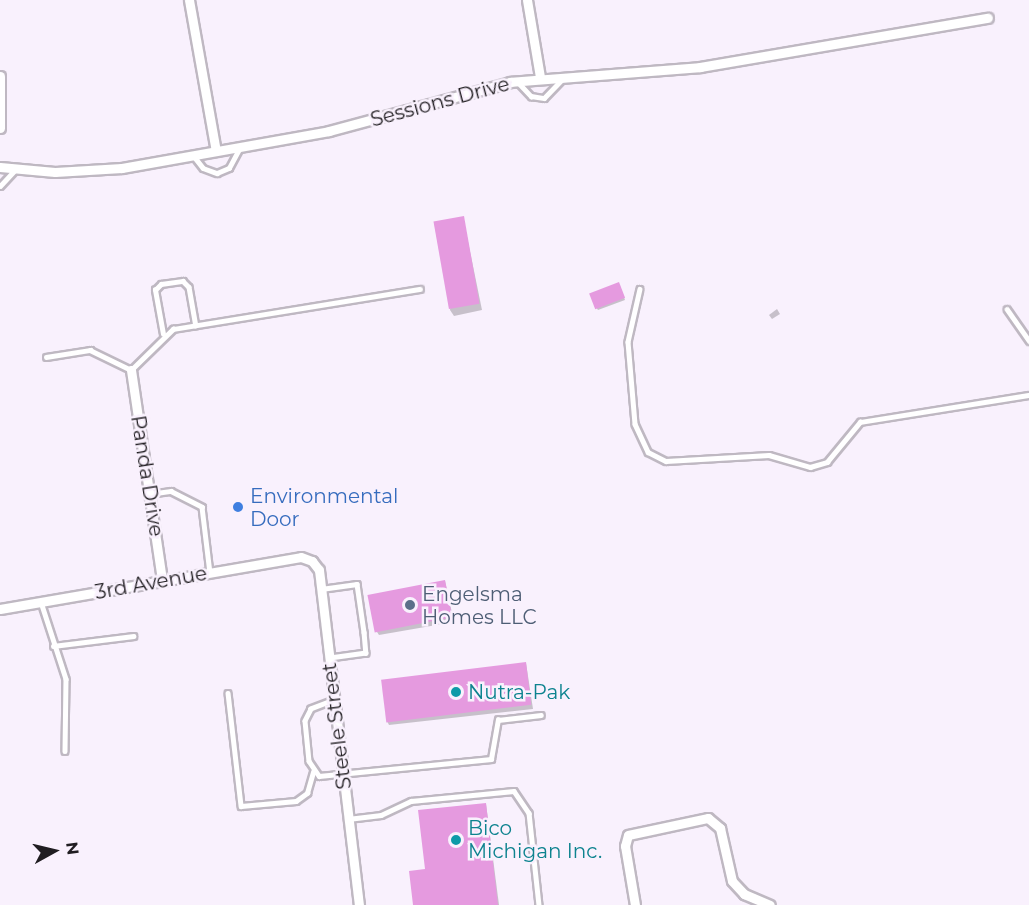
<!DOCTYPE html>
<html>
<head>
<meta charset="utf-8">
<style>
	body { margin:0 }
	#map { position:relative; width:1029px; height:905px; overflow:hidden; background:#f9f1fd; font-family:Montserrat,sans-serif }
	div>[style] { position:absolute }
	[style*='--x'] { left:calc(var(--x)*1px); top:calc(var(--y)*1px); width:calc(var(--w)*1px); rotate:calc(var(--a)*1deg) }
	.shadow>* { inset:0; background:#0003 }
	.building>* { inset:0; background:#e59adf; transform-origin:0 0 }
	.roads { filter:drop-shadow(2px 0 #bfb8c2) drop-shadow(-2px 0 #bfb8c2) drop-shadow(0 2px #bfb8c2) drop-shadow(0 -2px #bfb8c2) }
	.service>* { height:4.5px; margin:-2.25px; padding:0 2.25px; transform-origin:2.25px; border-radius:2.25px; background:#fff }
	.minor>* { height:9px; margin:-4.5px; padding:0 4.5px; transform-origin:4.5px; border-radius:4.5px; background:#fff }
	.dots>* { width:16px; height:16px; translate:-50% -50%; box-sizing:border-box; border:3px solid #f9f1fd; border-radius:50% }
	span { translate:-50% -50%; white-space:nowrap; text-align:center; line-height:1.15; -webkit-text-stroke:5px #f9f1fd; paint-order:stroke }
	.street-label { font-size:20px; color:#201d21 }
	.shop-label { font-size:20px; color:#366cbe }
	.left { translate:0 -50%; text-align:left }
	.service-label { font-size:20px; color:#4e5e75 }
	.culture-label { font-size:20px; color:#0d838f }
	.north { position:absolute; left:24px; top:821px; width:60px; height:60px; -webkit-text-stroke:4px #f9f1fd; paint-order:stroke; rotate:82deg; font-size:16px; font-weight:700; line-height:24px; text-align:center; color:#201d21 }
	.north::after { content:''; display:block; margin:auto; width:21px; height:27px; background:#201d21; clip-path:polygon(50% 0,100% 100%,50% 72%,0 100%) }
</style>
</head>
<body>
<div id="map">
	<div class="shadow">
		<i style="clip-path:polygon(463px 217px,482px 310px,454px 316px,450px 310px)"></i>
		<i style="clip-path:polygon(620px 286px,625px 300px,598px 310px,596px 307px)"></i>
		<i style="clip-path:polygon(777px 309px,780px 314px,772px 319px,769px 315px)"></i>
		<i style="clip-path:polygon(445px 581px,454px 622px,379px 635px,375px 629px)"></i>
		<i style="clip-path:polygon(526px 663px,533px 709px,389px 725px,387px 721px)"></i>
		<i style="clip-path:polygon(486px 804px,499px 905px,414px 905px,427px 871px)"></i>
	</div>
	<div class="building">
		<i style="left:464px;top:216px;width:89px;height:31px;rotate:80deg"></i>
		<i style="left:619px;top:282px;width:17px;height:32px;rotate:69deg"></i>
		<i style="left:445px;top:580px;width:38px;height:79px;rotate:79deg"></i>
		<i style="left:526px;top:662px;width:43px;height:146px;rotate:83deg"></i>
		<i style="clip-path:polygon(486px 803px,498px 905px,413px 905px,409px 871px,425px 869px,418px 810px)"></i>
	</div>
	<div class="roads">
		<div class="service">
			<i style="--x:517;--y:81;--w:21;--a:47"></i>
			<i style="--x:531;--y:96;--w:13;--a:9"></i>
			<i style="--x:544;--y:98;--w:29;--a:-46"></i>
			<i style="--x:193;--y:155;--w:16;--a:52"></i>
			<i style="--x:203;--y:168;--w:15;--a:20"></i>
			<i style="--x:217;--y:173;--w:13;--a:-23"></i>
			<i style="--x:229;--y:168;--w:24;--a:-62"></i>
			<i style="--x:0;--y:186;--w:23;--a:-47"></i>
			<i style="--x:640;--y:289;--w:54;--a:102.8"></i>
			<i style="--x:628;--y:342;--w:82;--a:85.1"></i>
			<i style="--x:635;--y:424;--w:31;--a:65"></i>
			<i style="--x:648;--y:452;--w:20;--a:27"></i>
			<i style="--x:666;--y:461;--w:103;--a:-3.3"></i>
			<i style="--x:769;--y:455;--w:43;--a:16.3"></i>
			<i style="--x:810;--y:467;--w:18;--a:-16"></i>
			<i style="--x:827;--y:462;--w:52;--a:-50.5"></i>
			<i style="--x:860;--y:422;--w:171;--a:-9.1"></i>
			<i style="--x:1007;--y:309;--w:39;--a:55"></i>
			<i style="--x:163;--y:334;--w:45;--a:-100.3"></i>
			<i style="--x:155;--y:290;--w:8;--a:-45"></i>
			<i style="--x:161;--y:284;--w:22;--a:-8"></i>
			<i style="--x:183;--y:281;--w:8;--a:45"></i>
			<i style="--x:189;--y:287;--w:39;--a:80"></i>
			<i style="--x:46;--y:357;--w:45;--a:-9"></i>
			<i style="--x:90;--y:350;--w:46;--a:26"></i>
			<i style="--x:131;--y:370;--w:59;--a:-44.3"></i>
			<i style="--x:173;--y:329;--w:250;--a:-9.2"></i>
			<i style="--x:149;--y:494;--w:22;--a:-8"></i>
			<i style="--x:171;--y:491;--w:35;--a:27"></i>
			<i style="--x:202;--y:507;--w:66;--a:83.1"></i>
			<i style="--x:321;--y:589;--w:36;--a:-8"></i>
			<i style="--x:357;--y:584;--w:49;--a:81.7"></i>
			<i style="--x:364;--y:632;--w:21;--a:85"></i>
			<i style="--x:366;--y:653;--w:36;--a:172"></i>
			<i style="--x:41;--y:602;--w:81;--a:72"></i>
			<i style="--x:66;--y:679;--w:72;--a:90.8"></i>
			<i style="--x:53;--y:646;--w:81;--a:-7.1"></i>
			<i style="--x:228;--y:693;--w:114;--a:83.4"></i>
			<i style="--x:241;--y:806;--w:55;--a:-5.2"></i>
			<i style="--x:296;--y:801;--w:14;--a:-36"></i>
			<i style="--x:307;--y:793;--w:22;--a:-74"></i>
			<i style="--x:334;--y:700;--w:25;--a:159"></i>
			<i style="--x:311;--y:709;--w:13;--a:117"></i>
			<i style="--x:305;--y:721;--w:40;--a:84.3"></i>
			<i style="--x:309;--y:761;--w:18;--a:56"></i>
			<i style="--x:319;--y:776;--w:173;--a:-5.6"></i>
			<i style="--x:491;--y:759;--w:40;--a:-80"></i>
			<i style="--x:498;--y:720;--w:43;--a:-6.6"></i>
			<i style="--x:348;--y:819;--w:33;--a:-7"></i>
			<i style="--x:381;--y:815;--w:33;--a:-25"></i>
			<i style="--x:411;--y:801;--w:103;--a:-5.5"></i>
			<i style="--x:514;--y:791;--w:27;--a:56"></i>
			<i style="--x:529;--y:813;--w:93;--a:83.8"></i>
		</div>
		<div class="minor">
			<i style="--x:189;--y:0;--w:153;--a:79.9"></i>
			<i style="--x:527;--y:0;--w:78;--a:80.4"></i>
			<i style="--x:0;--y:76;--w:52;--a:90"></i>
			<i style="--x:0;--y:167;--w:55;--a:5.2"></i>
			<i style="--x:55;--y:172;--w:67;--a:-3.4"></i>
			<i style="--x:122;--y:168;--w:210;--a:-10.1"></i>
			<i style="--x:329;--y:131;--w:188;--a:-15.1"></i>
			<i style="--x:510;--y:82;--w:191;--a:-4.5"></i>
			<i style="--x:700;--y:67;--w:292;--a:-9.7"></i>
			<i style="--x:131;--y:370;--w:213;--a:81.6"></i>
			<i style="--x:0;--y:609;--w:305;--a:-9.8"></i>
			<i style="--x:301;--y:557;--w:12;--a:20"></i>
			<i style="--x:312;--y:561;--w:11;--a:52"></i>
			<i style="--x:319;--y:570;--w:337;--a:83.2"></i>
			<i style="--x:635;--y:905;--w:60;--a:-99.6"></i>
			<i style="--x:625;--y:846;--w:11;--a:-75"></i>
			<i style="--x:628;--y:835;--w:82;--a:-12"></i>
			<i style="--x:708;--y:818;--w:16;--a:40"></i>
			<i style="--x:720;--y:828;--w:54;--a:77.2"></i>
			<i style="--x:732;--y:881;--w:18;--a:47"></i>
			<i style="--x:744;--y:894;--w:28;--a:23"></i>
		</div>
	</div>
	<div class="dots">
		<i style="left:238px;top:507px;background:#3f7fe0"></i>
		<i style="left:410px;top:605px;background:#5c6f8a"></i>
		<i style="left:456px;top:692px;background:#0f9aa8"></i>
		<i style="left:456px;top:840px;background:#0f9aa8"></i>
	</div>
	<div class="street-label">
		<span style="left:440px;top:102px;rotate:-15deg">Sessions Drive</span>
		<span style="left:147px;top:476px;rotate:81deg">Panda Drive</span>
		<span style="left:151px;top:583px;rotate:-10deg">3rd Avenue</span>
		<span style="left:337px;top:726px;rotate:-97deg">Steele Street</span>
	</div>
	<div class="shop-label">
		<span class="left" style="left:250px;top:508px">Environmental<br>Door</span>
	</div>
	<div class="service-label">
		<span class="left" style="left:422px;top:606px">Engelsma<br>Homes LLC</span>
	</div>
	<div class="culture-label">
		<span class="left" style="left:468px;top:692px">Nutra-Pak</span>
		<span class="left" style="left:468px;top:840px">Bico<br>Michigan Inc.</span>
	</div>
	<div class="north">N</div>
</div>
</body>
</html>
